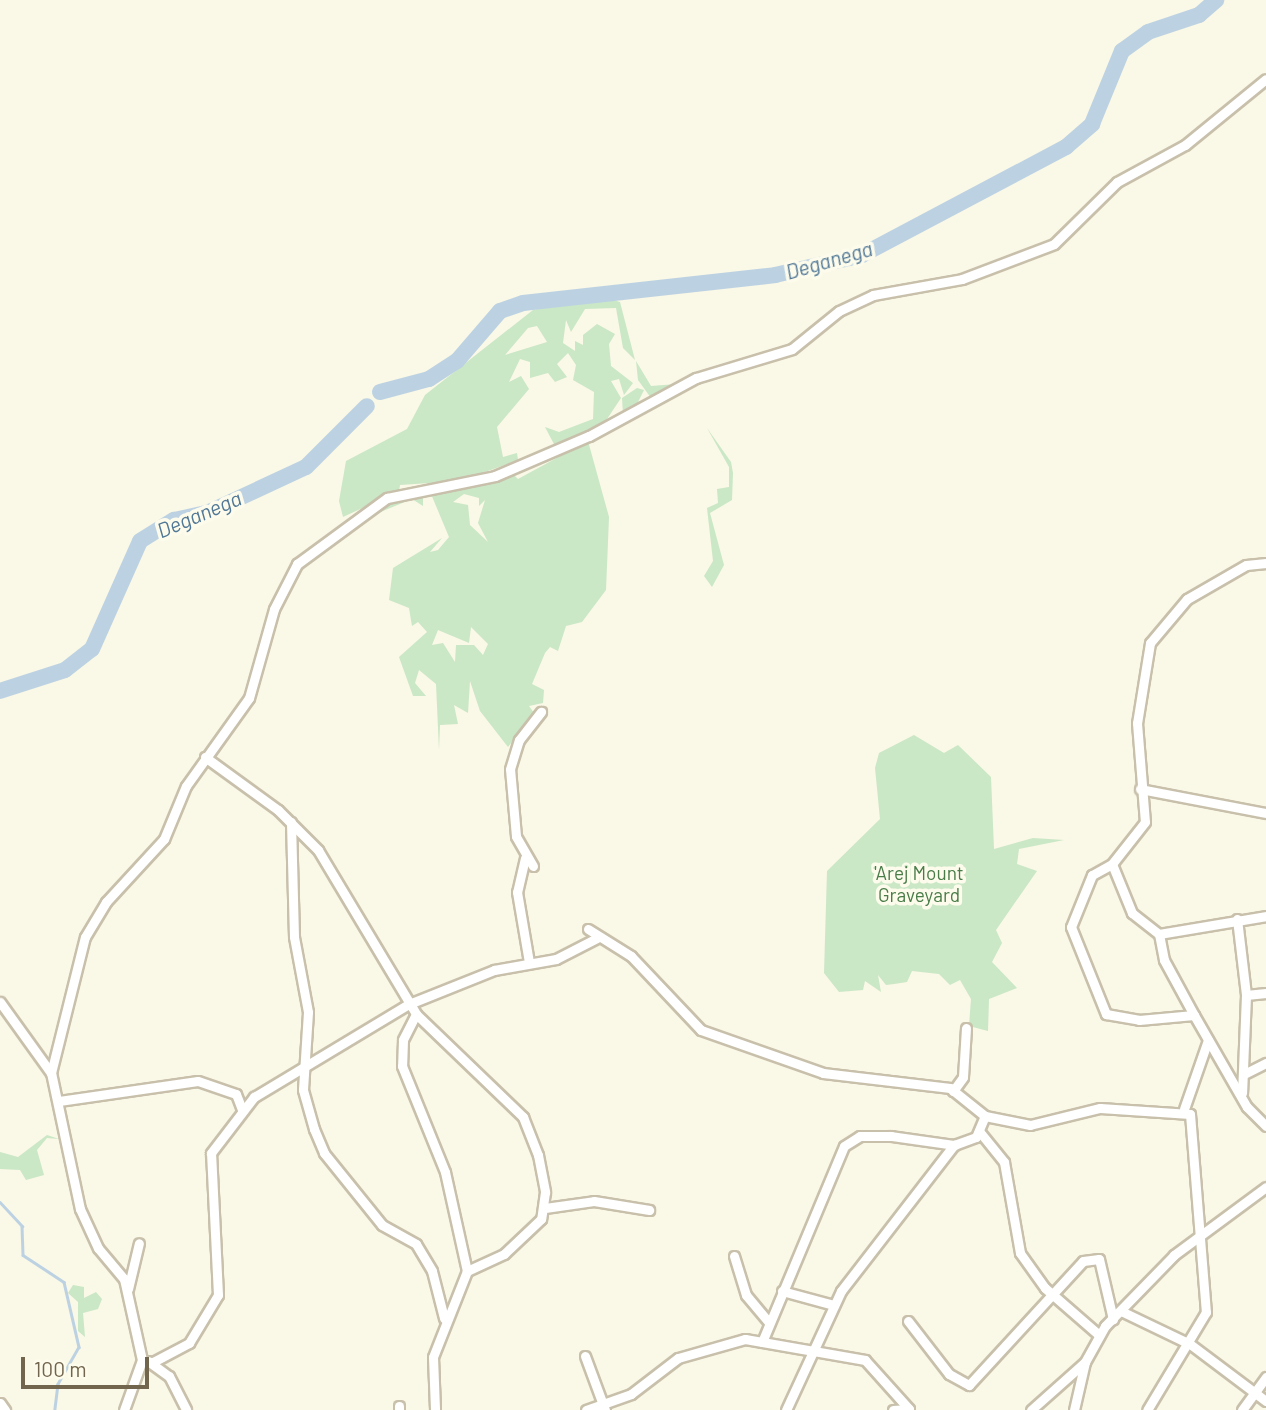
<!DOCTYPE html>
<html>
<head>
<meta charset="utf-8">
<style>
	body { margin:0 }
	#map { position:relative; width:1266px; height:1410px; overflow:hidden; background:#faf8e6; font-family:Barlow,sans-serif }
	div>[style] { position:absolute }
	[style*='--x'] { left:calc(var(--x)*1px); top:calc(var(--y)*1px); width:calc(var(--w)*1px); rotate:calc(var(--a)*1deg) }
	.green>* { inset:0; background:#cae7c6 }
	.stream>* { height:2.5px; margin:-1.25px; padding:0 1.25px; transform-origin:1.25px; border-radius:1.25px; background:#bcd2e3 }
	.river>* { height:16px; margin:-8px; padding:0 8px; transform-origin:8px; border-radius:8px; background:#bcd2e3 }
	.roads { filter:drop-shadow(2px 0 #c8c0ab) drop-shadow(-2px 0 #c8c0ab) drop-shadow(0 2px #c8c0ab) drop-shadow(0 -2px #c8c0ab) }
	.street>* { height:9px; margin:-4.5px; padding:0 4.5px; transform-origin:4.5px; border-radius:4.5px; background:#fff }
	span { translate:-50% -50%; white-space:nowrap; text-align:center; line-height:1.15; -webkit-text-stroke:7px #fdfcec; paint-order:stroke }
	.park-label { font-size:19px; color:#497c49 }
	.water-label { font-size:21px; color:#527897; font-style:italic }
	.scale { position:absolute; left:21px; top:1357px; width:128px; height:32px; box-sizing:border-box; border:4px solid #72654d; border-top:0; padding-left:9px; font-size:21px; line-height:24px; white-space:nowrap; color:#72654d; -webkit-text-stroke:5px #fdfcec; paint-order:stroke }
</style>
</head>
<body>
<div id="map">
	<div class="green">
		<i style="clip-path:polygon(evenodd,596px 295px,620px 302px,635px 360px,623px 348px,616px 308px,585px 309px,571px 332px,566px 320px,563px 343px,575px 351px,575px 341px,583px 345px,583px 335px,597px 324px,615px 334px,609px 344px,611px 366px,633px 383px,624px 395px,619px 379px,611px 381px,621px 398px,603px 425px,623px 414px,622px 398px,637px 388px,644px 390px,638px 402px,651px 398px,638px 380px,636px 361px,651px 386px,677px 384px,595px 432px,555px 446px,545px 427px,559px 432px,593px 419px,594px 392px,573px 380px,576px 365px,568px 353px,557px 364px,567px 377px,555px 382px,548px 373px,530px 378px,530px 362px,520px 359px,509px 382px,521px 376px,529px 389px,497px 427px,503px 457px,517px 453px,518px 460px,460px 481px,400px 485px,399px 491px,343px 517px,339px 501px,346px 461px,407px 429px,425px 395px,533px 310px,596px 295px,537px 326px,547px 342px,505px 355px,528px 328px,537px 326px)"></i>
		<i style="clip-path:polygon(707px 428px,731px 462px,733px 473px,732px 500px,710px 513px,724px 565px,712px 587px,704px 576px,713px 561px,707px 508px,718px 503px,717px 489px,729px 487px,729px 467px)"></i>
		<i style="clip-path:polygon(evenodd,588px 441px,609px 517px,606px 590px,582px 622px,566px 626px,558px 651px,550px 647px,545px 653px,532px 684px,544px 690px,543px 703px,529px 706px,534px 713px,508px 747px,480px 711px,470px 681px,468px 713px,454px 705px,458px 724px,440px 725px,439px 750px,436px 684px,419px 670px,415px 683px,426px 696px,413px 696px,399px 657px,427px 632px,418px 622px,412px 626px,409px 608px,389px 600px,393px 568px,442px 538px,430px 552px,438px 550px,449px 537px,431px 494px,512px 473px,518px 479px,588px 441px,464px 494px,479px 498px,479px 506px,485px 500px,478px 523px,488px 542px,470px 525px,468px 505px,453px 502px,464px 494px,588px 441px,471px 627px,488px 644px,483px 655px,474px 645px,456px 645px,455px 662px,443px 643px,432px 645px,438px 630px,469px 643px,471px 627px)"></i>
		<i style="clip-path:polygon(423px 493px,423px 506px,412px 499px,361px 520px,385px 503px)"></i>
		<i style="clip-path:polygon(914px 735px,944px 753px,958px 745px,991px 777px,994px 849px,1033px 838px,1064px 840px,1019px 849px,1017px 864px,1037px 871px,996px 930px,1002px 943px,992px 962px,1017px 988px,989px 999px,988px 1031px,969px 1026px,971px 999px,960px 980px,950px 985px,939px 974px,912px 971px,907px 982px,894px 984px,886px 985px,878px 975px,881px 992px,865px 981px,863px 990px,839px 992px,824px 973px,827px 871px,880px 819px,875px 768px,879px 753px)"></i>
		<i style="clip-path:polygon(47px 1135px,59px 1139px,47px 1138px,37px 1150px,44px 1175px,26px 1180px,20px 1170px,0 1169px,0 1152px,18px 1157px)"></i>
		<i style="clip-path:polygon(73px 1285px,84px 1287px,84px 1298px,96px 1292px,102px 1299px,98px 1309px,83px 1313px,85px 1337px,78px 1331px,78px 1302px,68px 1293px)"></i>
	</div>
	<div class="stream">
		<i style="--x:0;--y:1202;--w:33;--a:47"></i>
		<i style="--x:22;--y:1226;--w:29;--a:88"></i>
		<i style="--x:23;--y:1255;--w:49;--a:33.4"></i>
		<i style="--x:64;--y:1282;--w:67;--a:77"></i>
		<i style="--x:79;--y:1347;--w:43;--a:119.6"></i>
		<i style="--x:58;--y:1384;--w:26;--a:97"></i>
	</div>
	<div class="river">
		<i style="--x:380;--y:392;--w:51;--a:-14.9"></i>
		<i style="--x:429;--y:379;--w:33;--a:-33"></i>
		<i style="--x:457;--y:361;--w:66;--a:-49.3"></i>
		<i style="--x:500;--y:311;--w:24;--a:-19"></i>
		<i style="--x:523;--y:303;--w:254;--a:-6.3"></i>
		<i style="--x:775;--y:275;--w:89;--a:-12.9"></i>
		<i style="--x:862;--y:255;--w:231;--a:-27.9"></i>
		<i style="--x:1066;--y:147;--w:35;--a:-41"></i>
		<i style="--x:1092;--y:124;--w:79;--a:-67.7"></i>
		<i style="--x:1122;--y:51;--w:32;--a:-36"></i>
		<i style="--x:1148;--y:32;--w:54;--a:-18.4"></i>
		<i style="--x:1199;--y:15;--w:23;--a:-41"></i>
		<i style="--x:0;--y:691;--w:68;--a:-17.9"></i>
		<i style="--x:65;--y:670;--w:34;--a:-38"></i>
		<i style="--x:92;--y:649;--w:118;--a:-66"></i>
		<i style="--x:140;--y:541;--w:40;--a:-32"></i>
		<i style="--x:174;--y:520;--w:34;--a:-12"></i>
		<i style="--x:207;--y:513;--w:109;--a:-24.9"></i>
		<i style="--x:306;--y:467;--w:86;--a:-45"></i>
	</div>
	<div class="roads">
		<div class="street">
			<i style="--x:1266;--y:563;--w:20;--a:174"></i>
			<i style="--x:1246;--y:565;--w:68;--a:150"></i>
			<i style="--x:1187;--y:599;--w:57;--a:130.1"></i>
			<i style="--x:1150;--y:643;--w:81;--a:99.2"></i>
			<i style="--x:1137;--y:723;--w:99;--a:85.4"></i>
			<i style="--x:1145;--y:822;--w:53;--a:128.2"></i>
			<i style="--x:1112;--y:864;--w:53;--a:67.8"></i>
			<i style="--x:1132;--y:913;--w:34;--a:38"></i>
			<i style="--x:1159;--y:934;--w:26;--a:79"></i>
			<i style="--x:1164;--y:960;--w:63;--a:61.4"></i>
			<i style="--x:1194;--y:1015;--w:106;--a:60.1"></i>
			<i style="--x:1247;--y:1107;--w:27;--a:45"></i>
			<i style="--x:205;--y:757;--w:90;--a:36"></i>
			<i style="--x:278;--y:810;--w:57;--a:45"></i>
			<i style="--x:318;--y:850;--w:191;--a:59.1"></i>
			<i style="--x:416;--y:1014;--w:149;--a:43.9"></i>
			<i style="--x:523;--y:1117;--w:41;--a:68.5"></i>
			<i style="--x:538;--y:1155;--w:38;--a:79"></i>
			<i style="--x:545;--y:1192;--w:27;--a:98"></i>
			<i style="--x:541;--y:1219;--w:51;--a:136.6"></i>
			<i style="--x:504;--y:1254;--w:41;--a:155.3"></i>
			<i style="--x:467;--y:1271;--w:92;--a:111.6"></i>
			<i style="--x:433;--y:1357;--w:53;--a:87.8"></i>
			<i style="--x:1140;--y:789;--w:128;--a:10.8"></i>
			<i style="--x:291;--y:822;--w:115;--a:88.5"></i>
			<i style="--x:294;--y:937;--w:76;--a:79.4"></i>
			<i style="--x:308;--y:1012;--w:78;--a:93.7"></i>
			<i style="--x:303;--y:1090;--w:41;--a:74.2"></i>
			<i style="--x:314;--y:1129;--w:26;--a:67"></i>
			<i style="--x:324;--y:1153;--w:92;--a:51.1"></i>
			<i style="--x:382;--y:1225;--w:39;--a:29"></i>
			<i style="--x:416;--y:1244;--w:31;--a:59"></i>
			<i style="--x:432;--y:1271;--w:49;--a:75.7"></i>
			<i style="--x:525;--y:858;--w:35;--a:103"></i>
			<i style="--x:517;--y:892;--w:71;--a:80.3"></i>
			<i style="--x:1112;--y:864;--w:23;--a:151"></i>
			<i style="--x:1092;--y:875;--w:56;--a:112"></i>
			<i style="--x:1071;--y:927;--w:94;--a:68.1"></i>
			<i style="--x:1106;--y:1014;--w:34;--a:10"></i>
			<i style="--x:1139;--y:1020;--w:55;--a:-5.2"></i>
			<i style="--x:533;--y:866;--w:34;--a:-120"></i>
			<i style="--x:516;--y:836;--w:67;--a:-95.1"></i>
			<i style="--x:510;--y:769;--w:30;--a:-73"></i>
			<i style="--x:519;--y:740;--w:36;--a:-52"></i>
			<i style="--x:1237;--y:919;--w:77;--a:83.2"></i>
			<i style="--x:1246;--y:995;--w:98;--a:92.3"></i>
			<i style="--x:588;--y:929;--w:51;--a:32.1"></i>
			<i style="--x:631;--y:956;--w:102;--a:46.6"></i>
			<i style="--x:701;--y:1030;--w:129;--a:19.4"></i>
			<i style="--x:823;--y:1073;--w:128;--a:6.7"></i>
			<i style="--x:950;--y:1088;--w:45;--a:38.7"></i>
			<i style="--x:985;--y:1116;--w:46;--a:11.3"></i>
			<i style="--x:1030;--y:1125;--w:72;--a:-13.7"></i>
			<i style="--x:1100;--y:1108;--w:90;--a:3.8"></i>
			<i style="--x:1190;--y:1114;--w:199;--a:85.4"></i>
			<i style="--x:1206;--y:1312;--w:114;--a:121"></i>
			<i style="--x:1159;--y:934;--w:109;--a:-9.5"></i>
			<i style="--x:1246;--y:995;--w:20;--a:-6"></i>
			<i style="--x:0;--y:1002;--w:87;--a:54.3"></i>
			<i style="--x:416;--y:1014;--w:29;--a:117"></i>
			<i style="--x:403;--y:1040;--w:26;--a:92"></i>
			<i style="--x:402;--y:1066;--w:114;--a:67.9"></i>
			<i style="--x:445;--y:1172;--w:101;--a:77.5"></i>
			<i style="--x:1244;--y:1074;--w:25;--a:-27"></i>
			<i style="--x:953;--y:1091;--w:17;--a:-54"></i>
			<i style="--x:963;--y:1077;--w:49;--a:-86.5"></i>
			<i style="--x:59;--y:1101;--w:140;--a:-8.2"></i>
			<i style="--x:198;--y:1081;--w:40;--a:18.9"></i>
			<i style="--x:236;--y:1094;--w:17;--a:69"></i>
			<i style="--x:1184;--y:1109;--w:73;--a:-70.8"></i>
			<i style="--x:979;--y:1131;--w:40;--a:51"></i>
			<i style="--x:1004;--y:1162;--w:92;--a:80"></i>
			<i style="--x:1020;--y:1253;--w:43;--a:54.5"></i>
			<i style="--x:1045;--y:1288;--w:72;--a:41"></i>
			<i style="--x:545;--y:1208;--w:49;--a:-8.1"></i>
			<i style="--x:594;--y:1201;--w:56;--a:9.3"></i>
			<i style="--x:734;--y:1256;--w:41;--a:72.9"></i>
			<i style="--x:746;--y:1295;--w:35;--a:50"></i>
			<i style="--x:128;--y:1289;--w:47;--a:-76.6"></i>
			<i style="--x:782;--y:1291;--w:54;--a:15.1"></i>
			<i style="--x:1121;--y:1311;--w:76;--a:25.6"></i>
			<i style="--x:1190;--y:1344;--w:95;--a:36.9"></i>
			<i style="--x:908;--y:1321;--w:67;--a:52.3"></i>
			<i style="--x:949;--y:1374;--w:23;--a:29"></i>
			<i style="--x:969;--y:1385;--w:168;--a:-47.4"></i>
			<i style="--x:1083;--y:1261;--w:16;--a:-7"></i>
			<i style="--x:1099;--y:1259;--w:62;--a:76.9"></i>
			<i style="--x:762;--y:1342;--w:212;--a:-67.3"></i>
			<i style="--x:844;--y:1146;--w:19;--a:-32"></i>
			<i style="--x:860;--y:1136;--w:31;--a:0"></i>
			<i style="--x:891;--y:1136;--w:64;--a:8.1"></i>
			<i style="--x:585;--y:1356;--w:58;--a:69.7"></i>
			<i style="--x:148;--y:1361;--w:26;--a:36"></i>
			<i style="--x:169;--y:1376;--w:38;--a:63"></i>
			<i style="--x:153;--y:1362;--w:41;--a:-27.8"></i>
			<i style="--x:189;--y:1343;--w:56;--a:-58.9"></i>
			<i style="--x:218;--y:1295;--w:142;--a:-92.8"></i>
			<i style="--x:211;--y:1153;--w:71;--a:-52.5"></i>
			<i style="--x:254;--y:1097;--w:181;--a:-31"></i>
			<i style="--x:409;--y:1004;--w:92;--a:-21.8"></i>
			<i style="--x:494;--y:970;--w:63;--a:-10.1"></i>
			<i style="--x:556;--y:959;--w:46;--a:-27.1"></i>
			<i style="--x:0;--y:1403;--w:9;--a:54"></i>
			<i style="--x:124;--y:1410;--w:53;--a:-70.2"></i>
			<i style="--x:142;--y:1360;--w:83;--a:-102.5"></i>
			<i style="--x:124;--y:1279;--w:40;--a:-130"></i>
			<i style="--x:98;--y:1248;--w:43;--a:-114.8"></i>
			<i style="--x:80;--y:1209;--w:139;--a:-102"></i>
			<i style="--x:51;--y:1073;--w:140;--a:-76"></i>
			<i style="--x:85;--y:937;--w:41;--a:-59"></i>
			<i style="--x:106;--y:902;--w:86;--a:-47.4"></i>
			<i style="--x:164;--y:839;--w:57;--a:-67.5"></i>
			<i style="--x:186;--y:786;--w:108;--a:-54.4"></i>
			<i style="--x:249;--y:698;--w:92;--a:-74.3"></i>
			<i style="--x:274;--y:609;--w:51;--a:-62.9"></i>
			<i style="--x:297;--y:564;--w:112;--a:-36.3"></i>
			<i style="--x:387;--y:498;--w:110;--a:-11.5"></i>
			<i style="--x:495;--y:476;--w:102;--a:-23.1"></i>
			<i style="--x:589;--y:436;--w:122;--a:-28.5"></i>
			<i style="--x:696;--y:378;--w:100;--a:-16.8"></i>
			<i style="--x:792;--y:349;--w:60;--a:-39"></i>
			<i style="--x:839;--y:311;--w:38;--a:-25"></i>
			<i style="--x:873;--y:295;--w:90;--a:-10.2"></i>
			<i style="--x:962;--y:279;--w:98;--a:-20.8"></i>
			<i style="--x:1054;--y:244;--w:88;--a:-44.5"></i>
			<i style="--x:1117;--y:182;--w:77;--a:-28.6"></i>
			<i style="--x:1185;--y:145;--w:104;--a:-39.2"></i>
			<i style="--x:399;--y:1410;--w:4;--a:-90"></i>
			<i style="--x:586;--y:1410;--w:48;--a:-19.6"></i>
			<i style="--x:631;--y:1394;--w:59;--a:-37.5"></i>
			<i style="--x:678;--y:1358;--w:70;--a:-15.8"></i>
			<i style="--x:745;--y:1339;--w:122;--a:9.9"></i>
			<i style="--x:865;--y:1360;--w:66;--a:48.1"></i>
			<i style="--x:786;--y:1410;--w:131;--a:-65.2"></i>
			<i style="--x:841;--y:1291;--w:185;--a:-52.3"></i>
			<i style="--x:954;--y:1145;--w:23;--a:-20"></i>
			<i style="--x:976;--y:1137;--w:23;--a:-67"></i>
			<i style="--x:893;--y:1410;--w:16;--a:-4"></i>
			<i style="--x:1031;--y:1410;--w:72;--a:-41.6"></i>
			<i style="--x:1074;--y:1410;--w:49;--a:-77.1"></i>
			<i style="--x:1085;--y:1362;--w:41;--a:-60.9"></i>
			<i style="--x:1105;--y:1326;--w:99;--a:-45.8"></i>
			<i style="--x:1174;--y:1255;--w:114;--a:-36.5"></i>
			<i style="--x:1242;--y:1410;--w:41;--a:-54"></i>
		</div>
	</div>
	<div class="park-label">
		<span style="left:919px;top:884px">'Arej Mount<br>Graveyard</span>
	</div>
	<div class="water-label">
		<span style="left:829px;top:260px;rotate:-16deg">Deganega</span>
		<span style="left:199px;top:514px;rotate:-23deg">Deganega</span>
	</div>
	<div class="scale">100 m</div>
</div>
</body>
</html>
